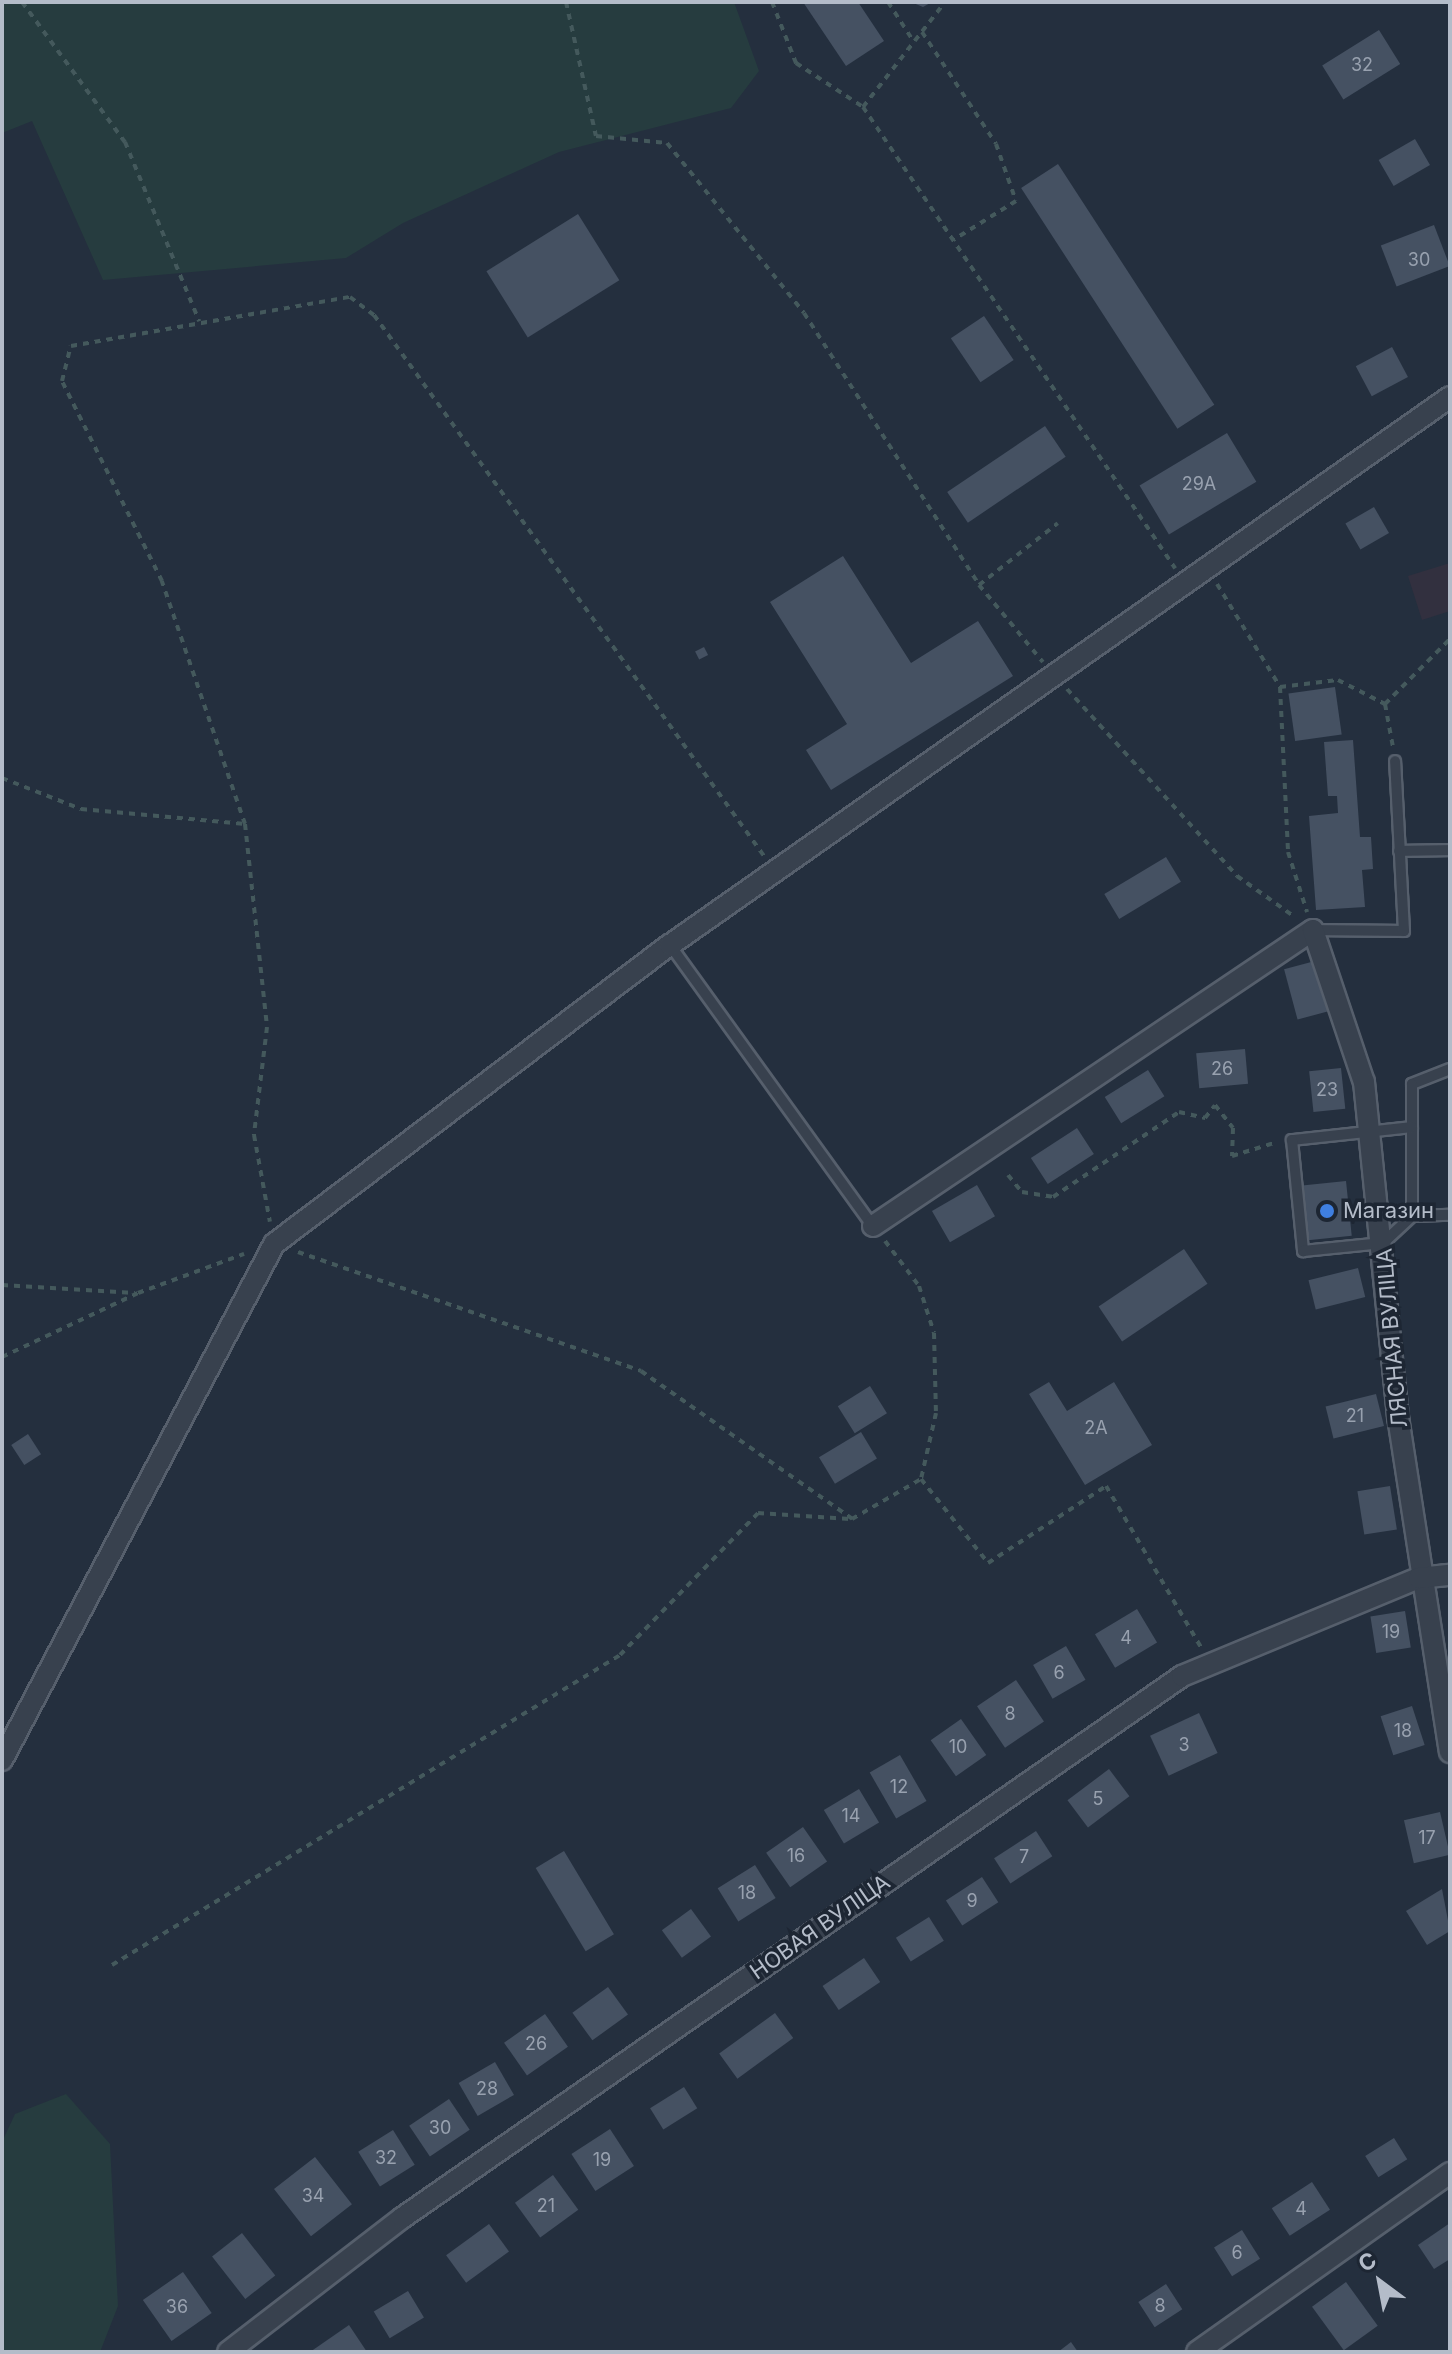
<!DOCTYPE html>
<html>
<head>
<meta charset="utf-8">
<style>
	body { margin:0 }
	#map { position:relative; width:1452px; height:2354px; overflow:hidden; background:#242f3e; font-family:Inter,sans-serif }
	div>[style] { position:absolute }
	[style*='--x'] { left:calc(var(--x)*1px); top:calc(var(--y)*1px); width:calc(var(--w)*1px); rotate:calc(var(--a)*1deg) }
	.medical>* { inset:0; background:#32303f }
	.green>* { inset:0; background:#263c3f }
	.building>* { inset:0; background:#455162; transform-origin:0 0 }
	.path>* { height:4px; margin-top:-2px; transform-origin:0; background:repeating-linear-gradient(90deg,#44595c 0 6px,transparent 0 12px) }
	.roads { filter:drop-shadow(2px 0 #565f6c) drop-shadow(-2px 0 #565f6c) drop-shadow(0 2px #565f6c) drop-shadow(0 -2px #565f6c) }
	.lane>* { height:10px; margin:-5px; padding:0 5px; transform-origin:5px; border-radius:5px; background:#38414e }
	.street>* { height:20px; margin:-10px; padding:0 10px; transform-origin:10px; border-radius:10px; background:#38414e }
	.dots>* { width:22px; height:22px; translate:-50% -50%; box-sizing:border-box; border:4px solid #1d2633; border-radius:50% }
	span { translate:-50% -50%; white-space:nowrap; text-align:center; line-height:1.15; -webkit-text-stroke:7px #1d2633; paint-order:stroke }
	.number-label { font-size:18px; color:#98a1af }
	.number-label span { -webkit-text-stroke-width:0 }
	.poi-label { font-size:22px; color:#b4bcc9 }
	.left { translate:0 -50%; text-align:left }
	.street-label { font-size:22px; color:#b4bcc9 }
	.frame { position:absolute; inset:0; border:4px solid #b4bcc9; pointer-events:none }
	.north { position:absolute; left:1340px; top:2242px; width:80px; height:80px; -webkit-text-stroke:6px #1d2633; paint-order:stroke; rotate:328deg; font-size:22px; font-weight:700; line-height:32px; text-align:center; color:#b4bcc9 }
	.north::after { content:''; display:block; margin:auto; width:28px; height:36px; background:#b4bcc9; clip-path:polygon(50% 0,100% 100%,50% 72%,0 100%) }
</style>
</head>
<body>
<div id="map">
	<div class="medical">
		<i style="clip-path:polygon(1450px 563px,1450px 611px,1422px 620px,1408px 576px)"></i>
	</div>
	<div class="green">
		<i style="clip-path:polygon(2px 2px,734px 2px,759px 71px,731px 108px,559px 152px,403px 223px,346px 258px,103px 280px,32px 121px,2px 133px)"></i>
		<i style="clip-path:polygon(66px 2094px,110px 2144px,118px 2306px,100px 2352px,2px 2352px,2px 2142px,15px 2114px)"></i>
	</div>
	<div class="building">
		<i style="clip-path:polygon(803px 2px,858px 2px,884px 41px,846px 66px)"></i>
		<i style="clip-path:polygon(911px 2px,932px 2px,923px 7px)"></i>
		<i style="left:1379px;top:30px;width:40px;height:67px;rotate:58deg"></i>
		<i style="left:1415px;top:139px;width:30px;height:42px;rotate:60deg"></i>
		<i style="left:1058px;top:164px;width:287px;height:44px;rotate:57deg"></i>
		<i style="left:578px;top:214px;width:78px;height:108px;rotate:58deg"></i>
		<i style="left:1434px;top:225px;width:44px;height:57px;rotate:69deg"></i>
		<i style="left:984px;top:316px;width:53px;height:40px;rotate:56deg"></i>
		<i style="left:1392px;top:347px;width:34px;height:41px;rotate:62deg"></i>
		<i style="left:1045px;top:426px;width:37px;height:118px;rotate:56deg"></i>
		<i style="left:1227px;top:433px;width:57px;height:102px;rotate:59deg"></i>
		<i style="left:1374px;top:507px;width:30px;height:33px;rotate:60deg"></i>
		<i style="clip-path:polygon(843px 556px,911px 663px,978px 621px,1013px 676px,831px 790px,806px 750px,847px 724px,770px 602px)"></i>
		<i style="left:704px;top:647px;width:9px;height:10px;rotate:63deg"></i>
		<i style="left:1335px;top:687px;width:48px;height:47px;rotate:82deg"></i>
		<i style="clip-path:polygon(1353px 740px,1360px 837px,1371px 837px,1373px 869px,1362px 870px,1365px 907px,1316px 910px,1309px 816px,1338px 813px,1337px 796px,1328px 796px,1324px 742px)"></i>
		<i style="left:1166px;top:857px;width:29px;height:72px;rotate:59deg"></i>
		<i style="left:1315px;top:961px;width:52px;height:32px;rotate:75deg"></i>
		<i style="left:1245px;top:1049px;width:35px;height:49px;rotate:85deg"></i>
		<i style="left:1341px;top:1068px;width:41px;height:32px;rotate:84deg"></i>
		<i style="left:1148px;top:1070px;width:31px;height:51px;rotate:58deg"></i>
		<i style="left:1077px;top:1128px;width:31px;height:55px;rotate:57deg"></i>
		<i style="left:1346px;top:1181px;width:55px;height:44px;rotate:84deg"></i>
		<i style="left:977px;top:1185px;width:36px;height:52px;rotate:60deg"></i>
		<i style="left:1184px;top:1249px;width:42px;height:103px;rotate:56deg"></i>
		<i style="left:1358px;top:1268px;width:30px;height:51px;rotate:76deg"></i>
		<i style="clip-path:polygon(1049px 1382px,1067px 1411px,1114px 1382px,1152px 1445px,1085px 1485px,1029px 1394px)"></i>
		<i style="left:870px;top:1386px;width:32px;height:38px;rotate:58deg"></i>
		<i style="left:1376px;top:1394px;width:33px;height:52px;rotate:76deg"></i>
		<i style="left:861px;top:1432px;width:31px;height:49px;rotate:59deg"></i>
		<i style="left:28px;top:1434px;width:24px;height:20px;rotate:57deg"></i>
		<i style="left:1390px;top:1486px;width:44px;height:33px;rotate:81deg"></i>
		<i style="left:1137px;top:1609px;width:39px;height:49px;rotate:59deg"></i>
		<i style="left:1405px;top:1611px;width:37px;height:35px;rotate:81deg"></i>
		<i style="left:1066px;top:1646px;width:39px;height:38px;rotate:60deg"></i>
		<i style="left:1016px;top:1680px;width:50px;height:47px;rotate:56deg"></i>
		<i style="left:1412px;top:1706px;width:41px;height:33px;rotate:72deg"></i>
		<i style="left:1199px;top:1713px;width:44px;height:54px;rotate:65deg"></i>
		<i style="left:961px;top:1719px;width:44px;height:37px;rotate:55deg"></i>
		<i style="left:900px;top:1755px;width:53px;height:35px;rotate:60deg"></i>
		<i style="left:1109px;top:1769px;width:34px;height:52px;rotate:53deg"></i>
		<i style="left:859px;top:1789px;width:39px;height:41px;rotate:59deg"></i>
		<i style="left:1440px;top:1812px;width:44px;height:37px;rotate:77deg"></i>
		<i style="left:803px;top:1827px;width:42px;height:45px;rotate:55deg"></i>
		<i style="left:1036px;top:1831px;width:30px;height:50px;rotate:57deg"></i>
		<i style="left:564px;top:1851px;width:97px;height:33px;rotate:59deg"></i>
		<i style="left:755px;top:1865px;width:39px;height:44px;rotate:58deg"></i>
		<i style="left:982px;top:1877px;width:30px;height:43px;rotate:57deg"></i>
		<i style="clip-path:polygon(1442px 1889px,1450px 1931px,1427px 1945px,1406px 1911px)"></i>
		<i style="left:691px;top:1909px;width:34px;height:36px;rotate:54deg"></i>
		<i style="left:929px;top:1917px;width:28px;height:39px;rotate:58deg"></i>
		<i style="left:864px;top:1958px;width:29px;height:50px;rotate:56deg"></i>
		<i style="left:608px;top:1987px;width:34px;height:44px;rotate:54deg"></i>
		<i style="left:775px;top:2013px;width:31px;height:69px;rotate:54deg"></i>
		<i style="left:545px;top:2014px;width:40px;height:50px;rotate:55deg"></i>
		<i style="left:495px;top:2062px;width:38px;height:42px;rotate:60deg"></i>
		<i style="left:684px;top:2087px;width:25px;height:40px;rotate:58deg"></i>
		<i style="left:449px;top:2099px;width:37px;height:48px;rotate:56deg"></i>
		<i style="left:610px;top:2129px;width:44px;height:46px;rotate:57deg"></i>
		<i style="left:393px;top:2130px;width:41px;height:41px;rotate:58deg"></i>
		<i style="left:1394px;top:2138px;width:25px;height:34px;rotate:58deg"></i>
		<i style="left:315px;top:2157px;width:60px;height:52px;rotate:52deg"></i>
		<i style="left:553px;top:2175px;width:43px;height:47px;rotate:54deg"></i>
		<i style="left:1312px;top:2182px;width:33px;height:48px;rotate:57deg"></i>
		<i style="clip-path:polygon(1450px 2223px,1450px 2259px,1434px 2269px,1418px 2245px)"></i>
		<i style="left:489px;top:2224px;width:34px;height:53px;rotate:54deg"></i>
		<i style="left:1242px;top:2230px;width:34px;height:33px;rotate:58deg"></i>
		<i style="left:242px;top:2233px;width:54px;height:38px;rotate:52deg"></i>
		<i style="left:183px;top:2272px;width:50px;height:49px;rotate:55deg"></i>
		<i style="left:1346px;top:2282px;width:54px;height:42px;rotate:54deg"></i>
		<i style="left:1166px;top:2284px;width:30px;height:33px;rotate:57deg"></i>
		<i style="left:408px;top:2291px;width:31px;height:40px;rotate:59deg"></i>
		<i style="clip-path:polygon(349px 2325px,367px 2352px,310px 2352px)"></i>
		<i style="clip-path:polygon(1071px 2342px,1078px 2352px,1058px 2352px)"></i>
	</div>
	<div class="path">
		<i style="--x:22;--y:2;--w:174;--a:53.7"></i>
		<i style="--x:125;--y:142;--w:194;--a:67.5"></i>
		<i style="--x:566;--y:2;--w:137;--a:77.4"></i>
		<i style="--x:596;--y:136;--w:71;--a:5.6"></i>
		<i style="--x:667;--y:143;--w:218;--a:51.1"></i>
		<i style="--x:804;--y:313;--w:323;--a:57.2"></i>
		<i style="--x:979;--y:585;--w:100;--a:50.3"></i>
		<i style="--x:772;--y:2;--w:66;--a:68.5"></i>
		<i style="--x:796;--y:63;--w:80;--a:33.3"></i>
		<i style="--x:863;--y:107;--w:557;--a:55.91"></i>
		<i style="--x:888;--y:2;--w:48;--a:57"></i>
		<i style="--x:922;--y:32;--w:134;--a:56.5"></i>
		<i style="--x:996;--y:144;--w:60;--a:70.7"></i>
		<i style="--x:1016;--y:201;--w:74;--a:148.2"></i>
		<i style="--x:863;--y:107;--w:133;--a:-52"></i>
		<i style="--x:1217;--y:584;--w:121;--a:58.5"></i>
		<i style="--x:1280;--y:687;--w:58;--a:-6.9"></i>
		<i style="--x:1338;--y:680;--w:53;--a:27.1"></i>
		<i style="--x:1385;--y:704;--w:44;--a:79.5"></i>
		<i style="--x:979;--y:585;--w:100;--a:-38.1"></i>
		<i style="--x:1280;--y:687;--w:165;--a:87.2"></i>
		<i style="--x:1288;--y:852;--w:63;--a:72.4"></i>
		<i style="--x:1067;--y:689;--w:253;--a:47.7"></i>
		<i style="--x:1237;--y:876;--w:71;--a:35.3"></i>
		<i style="--x:1385;--y:704;--w:92;--a:-45"></i>
		<i style="--x:2;--y:778;--w:85;--a:21.4"></i>
		<i style="--x:81;--y:809;--w:165;--a:5.2"></i>
		<i style="--x:245;--y:824;--w:204;--a:83.8"></i>
		<i style="--x:267;--y:1027;--w:109;--a:96.9"></i>
		<i style="--x:254;--y:1135;--w:88;--a:79.6"></i>
		<i style="--x:245;--y:824;--w:257;--a:-108.9"></i>
		<i style="--x:162;--y:581;--w:224;--a:-116.6"></i>
		<i style="--x:62;--y:381;--w:36;--a:-76"></i>
		<i style="--x:71;--y:346;--w:283;--a:-10"></i>
		<i style="--x:350;--y:297;--w:30;--a:37"></i>
		<i style="--x:374;--y:315;--w:667;--a:54.21"></i>
		<i style="--x:1008;--y:1175;--w:22;--a:51"></i>
		<i style="--x:1022;--y:1192;--w:31;--a:9"></i>
		<i style="--x:1053;--y:1197;--w:152;--a:-34"></i>
		<i style="--x:1179;--y:1112;--w:27;--a:13"></i>
		<i style="--x:1205;--y:1118;--w:16;--a:-52"></i>
		<i style="--x:1215;--y:1105;--w:29;--a:52"></i>
		<i style="--x:1233;--y:1128;--w:28;--a:92"></i>
		<i style="--x:1232;--y:1156;--w:47;--a:-17.3"></i>
		<i style="--x:885;--y:1241;--w:56;--a:52.9"></i>
		<i style="--x:919;--y:1286;--w:49;--a:72.3"></i>
		<i style="--x:934;--y:1333;--w:80;--a:88.6"></i>
		<i style="--x:936;--y:1413;--w:68;--a:102.8"></i>
		<i style="--x:298;--y:1252;--w:363;--a:19.1"></i>
		<i style="--x:641;--y:1371;--w:258;--a:35"></i>
		<i style="--x:852;--y:1519;--w:80;--a:-30.1"></i>
		<i style="--x:921;--y:1479;--w:107;--a:51.4"></i>
		<i style="--x:988;--y:1563;--w:141;--a:-33.1"></i>
		<i style="--x:1106;--y:1486;--w:187;--a:59.5"></i>
		<i style="--x:2;--y:1285;--w:133;--a:3.4"></i>
		<i style="--x:2;--y:1357;--w:150;--a:-25.2"></i>
		<i style="--x:138;--y:1293;--w:113;--a:-20.2"></i>
		<i style="--x:112;--y:1965;--w:595;--a:-31.39"></i>
		<i style="--x:620;--y:1655;--w:198;--a:-45.8"></i>
		<i style="--x:758;--y:1513;--w:92;--a:3.7"></i>
	</div>
	<div class="roads">
		<div class="lane">
			<i style="--x:1399;--y:851;--w:51;--a:-1.1"></i>
			<i style="--x:1313;--y:930;--w:91;--a:0.6"></i>
			<i style="--x:1404;--y:931;--w:170;--a:-93"></i>
			<i style="--x:670;--y:945;--w:347;--a:54.2"></i>
			<i style="--x:1450;--y:1069;--w:41;--a:158.5"></i>
			<i style="--x:1412;--y:1084;--w:132;--a:90"></i>
			<i style="--x:1412;--y:1216;--w:38;--a:-2"></i>
			<i style="--x:1412;--y:1127;--w:121;--a:173.8"></i>
			<i style="--x:1292;--y:1140;--w:112;--a:84.3"></i>
			<i style="--x:1303;--y:1251;--w:80;--a:-5.7"></i>
			<i style="--x:1383;--y:1243;--w:40;--a:-43"></i>
		</div>
		<div class="street">
			<i style="--x:873;--y:1226;--w:530;--a:-33.93"></i>
			<i style="--x:1313;--y:930;--w:160;--a:71.5"></i>
			<i style="--x:1364;--y:1082;--w:337;--a:84.2"></i>
			<i style="--x:1398;--y:1417;--w:339;--a:81.2"></i>
			<i style="--x:2;--y:1760;--w:583;--a:-62.2"></i>
			<i style="--x:274;--y:1244;--w:496;--a:-37.1"></i>
			<i style="--x:670;--y:945;--w:953;--a:-35.09"></i>
			<i style="--x:228;--y:2352;--w:220;--a:-37.6"></i>
			<i style="--x:402;--y:2218;--w:950;--a:-34.79"></i>
			<i style="--x:1182;--y:1676;--w:256;--a:-22.5"></i>
			<i style="--x:1419;--y:1578;--w:31;--a:-6"></i>
			<i style="--x:1197;--y:2352;--w:310;--a:-35.3"></i>
		</div>
	</div>
	<div class="dots">
		<i style="left:1327px;top:1211px;background:#3f7fe0"></i>
	</div>
	<div class="number-label">
		<span style="left:1362px;top:65px">32</span>
		<span style="left:1419px;top:260px">30</span>
		<span style="left:1199px;top:484px">29А</span>
		<span style="left:1222px;top:1069px">26</span>
		<span style="left:1327px;top:1090px">23</span>
		<span style="left:1355px;top:1416px">21</span>
		<span style="left:1096px;top:1428px">2А</span>
		<span style="left:1391px;top:1632px">19</span>
		<span style="left:1126px;top:1638px">4</span>
		<span style="left:1059px;top:1673px">6</span>
		<span style="left:1010px;top:1714px">8</span>
		<span style="left:1403px;top:1731px">18</span>
		<span style="left:1184px;top:1745px">3</span>
		<span style="left:958px;top:1747px">10</span>
		<span style="left:899px;top:1787px">12</span>
		<span style="left:1098px;top:1799px">5</span>
		<span style="left:851px;top:1816px">14</span>
		<span style="left:1427px;top:1838px">17</span>
		<span style="left:796px;top:1856px">16</span>
		<span style="left:1024px;top:1857px">7</span>
		<span style="left:747px;top:1893px">18</span>
		<span style="left:972px;top:1901px">9</span>
		<span style="left:536px;top:2044px">26</span>
		<span style="left:487px;top:2089px">28</span>
		<span style="left:440px;top:2128px">30</span>
		<span style="left:386px;top:2158px">32</span>
		<span style="left:602px;top:2160px">19</span>
		<span style="left:313px;top:2196px">34</span>
		<span style="left:546px;top:2206px">21</span>
		<span style="left:1301px;top:2209px">4</span>
		<span style="left:1237px;top:2253px">6</span>
		<span style="left:1160px;top:2306px">8</span>
		<span style="left:177px;top:2307px">36</span>
	</div>
	<div class="poi-label">
		<span class="left" style="left:1343px;top:1211px">Магазин</span>
	</div>
	<div class="street-label">
		<span style="left:1392px;top:1338px;rotate:-95deg">ЛЯСНАЯ ВУЛІЦА</span>
		<span style="left:820px;top:1927px;rotate:-35deg">НОВАЯ ВУЛІЦА</span>
	</div>
	<div class="frame"></div>
	<div class="north">С</div>
</div>
</body>
</html>
